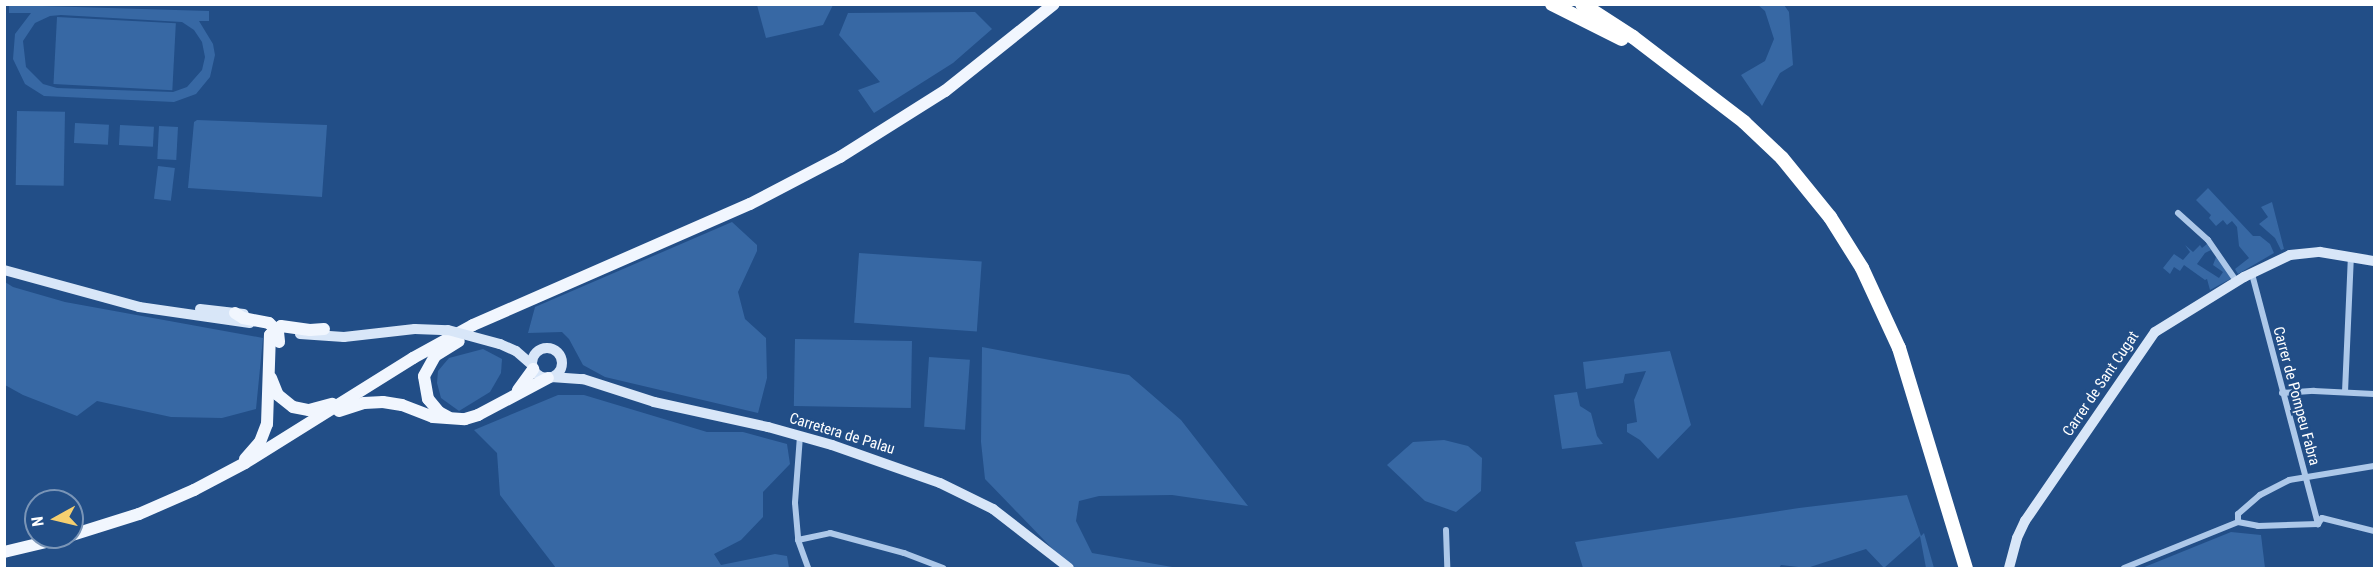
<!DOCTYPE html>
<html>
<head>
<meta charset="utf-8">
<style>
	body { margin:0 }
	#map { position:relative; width:2379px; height:573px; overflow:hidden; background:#224e87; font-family:"Roboto Condensed",sans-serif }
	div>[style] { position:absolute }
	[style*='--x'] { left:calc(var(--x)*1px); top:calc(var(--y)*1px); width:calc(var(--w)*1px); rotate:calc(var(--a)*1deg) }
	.green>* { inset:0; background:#3768a4; transform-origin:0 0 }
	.street>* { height:6px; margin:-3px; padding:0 3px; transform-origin:3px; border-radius:3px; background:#adc8e9 }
	.secondary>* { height:10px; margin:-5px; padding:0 5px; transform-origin:5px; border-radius:5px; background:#d8e6f8 }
	.secondary>.ring { margin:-5px; padding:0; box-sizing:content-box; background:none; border:10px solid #d8e6f8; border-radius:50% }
	.primary>* { height:12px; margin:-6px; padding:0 6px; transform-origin:6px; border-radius:6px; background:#f1f6fe }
	.highway>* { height:14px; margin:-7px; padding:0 7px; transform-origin:7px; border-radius:7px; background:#fff }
	.secondary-bridge>* { height:10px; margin:-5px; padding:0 5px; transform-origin:5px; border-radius:5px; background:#d8e6f8 }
	span { translate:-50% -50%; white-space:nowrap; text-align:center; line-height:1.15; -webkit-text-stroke:4.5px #224e87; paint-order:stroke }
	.street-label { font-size:15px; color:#fff }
	.frame { position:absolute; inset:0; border:6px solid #fff; pointer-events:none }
	.north { position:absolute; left:24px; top:489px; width:60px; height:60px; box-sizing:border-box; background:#224e87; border:2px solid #7a95b7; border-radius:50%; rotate:262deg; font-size:16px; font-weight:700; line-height:24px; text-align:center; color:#fff }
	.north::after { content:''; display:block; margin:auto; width:21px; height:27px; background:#f5cf70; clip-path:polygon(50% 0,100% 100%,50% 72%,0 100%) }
</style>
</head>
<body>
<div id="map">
	<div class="green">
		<i style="clip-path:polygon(evenodd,9px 5px,209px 11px,209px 21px,199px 21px,213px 44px,215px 55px,210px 77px,196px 94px,174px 102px,44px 96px,25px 84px,13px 59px,15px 34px,31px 13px,9px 13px,9px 5px,61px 15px,182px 22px,194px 30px,202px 42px,205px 57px,202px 70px,187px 87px,173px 92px,57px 88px,43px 84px,26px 67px,23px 41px,35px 23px,50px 16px,61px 15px)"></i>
		<i style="clip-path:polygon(757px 5px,757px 4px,833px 5px,823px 25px,766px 38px)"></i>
		<i style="clip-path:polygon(1758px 5px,1784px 5px,1789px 12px,1793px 65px,1780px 73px,1762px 106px,1741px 75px,1765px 61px,1774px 39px,1765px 11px)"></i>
		<i style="clip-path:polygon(975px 12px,992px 29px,953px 63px,874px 113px,858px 90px,880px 82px,839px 35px,848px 13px)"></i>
		<i style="left:57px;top:17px;width:119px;height:67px;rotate:3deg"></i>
		<i style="left:17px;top:111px;width:48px;height:74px;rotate:1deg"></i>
		<i style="clip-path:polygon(197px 120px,327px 125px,322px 197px,188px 188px,194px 122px)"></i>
		<i style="left:75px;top:123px;width:34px;height:20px;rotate:3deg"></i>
		<i style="left:120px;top:125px;width:34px;height:20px;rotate:3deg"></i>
		<i style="left:159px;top:126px;width:19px;height:33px;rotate:3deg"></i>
		<i style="left:158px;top:166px;width:17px;height:33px;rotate:7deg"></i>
		<i style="clip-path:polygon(2208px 188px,2253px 236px,2260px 236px,2270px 244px,2274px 253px,2238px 274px,2235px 269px,2249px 258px,2239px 246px,2237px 227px,2232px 221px,2227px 225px,2223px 220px,2216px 226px,2209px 218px,2211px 215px,2196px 200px)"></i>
		<i style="clip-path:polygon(2272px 202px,2284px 249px,2281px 250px,2275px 238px,2259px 224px,2268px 217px,2261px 207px)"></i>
		<i style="clip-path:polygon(732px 222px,757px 245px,757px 251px,738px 292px,745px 319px,766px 338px,767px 378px,758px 413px,605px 377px,583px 365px,569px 339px,562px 332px,528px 333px,535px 307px)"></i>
		<i style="clip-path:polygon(2207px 244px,2211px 250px,2205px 253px,2197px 264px,2219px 278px,2223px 272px,2213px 265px,2216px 257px,2232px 278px,2210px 290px,2207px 279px,2205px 280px,2184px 265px,2180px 271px,2174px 267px,2170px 274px,2163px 268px,2174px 254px,2183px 260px,2190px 252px,2185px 245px,2193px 252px,2200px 245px,2202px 248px)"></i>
		<i style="left:859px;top:253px;width:123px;height:70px;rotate:4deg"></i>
		<i style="clip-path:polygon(5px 282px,13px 287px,65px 302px,263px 338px,256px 409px,222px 418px,171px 417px,97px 401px,77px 416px,23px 395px,5px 385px)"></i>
		<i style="left:795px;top:339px;width:117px;height:67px;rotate:1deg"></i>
		<i style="clip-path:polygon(982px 347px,1129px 375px,1181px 420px,1248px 506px,1172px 495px,1099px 496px,1079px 501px,1076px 521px,1092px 553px,1178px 568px,1071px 568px,985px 479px,981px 442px)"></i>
		<i style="clip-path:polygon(483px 349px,502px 359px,501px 373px,490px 392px,459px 411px,441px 398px,437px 383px,438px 371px,449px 358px)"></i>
		<i style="clip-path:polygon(1670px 351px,1691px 425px,1658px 459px,1640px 440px,1627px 432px,1627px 424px,1637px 422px,1634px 400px,1646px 371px,1625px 374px,1623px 383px,1586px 389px,1583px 362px)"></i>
		<i style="left:929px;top:357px;width:41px;height:70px;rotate:4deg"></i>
		<i style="clip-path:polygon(1577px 392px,1580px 406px,1591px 413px,1597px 436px,1603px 444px,1562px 449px,1554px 395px)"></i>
		<i style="clip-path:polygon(558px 395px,584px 395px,707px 432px,743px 432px,787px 444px,790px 464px,763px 492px,763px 517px,741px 540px,714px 554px,721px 565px,775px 554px,787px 556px,789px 568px,556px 568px,500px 495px,497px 453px,474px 430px)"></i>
		<i style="clip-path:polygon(1444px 440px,1468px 446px,1482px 458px,1481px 491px,1456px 512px,1425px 501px,1387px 465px,1413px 442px)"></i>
		<i style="clip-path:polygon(1907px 495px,1921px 536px,1924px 533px,1934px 568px,1926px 568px,1920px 536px,1884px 568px,1866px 549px,1807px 568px,1781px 565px,1779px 568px,1583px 568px,1575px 542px,1799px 508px)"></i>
		<i style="clip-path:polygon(2231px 532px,2261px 535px,2265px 568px,2142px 568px)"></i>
	</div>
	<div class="street">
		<i style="--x:2178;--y:213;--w:40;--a:42"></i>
		<i style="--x:2208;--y:240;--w:51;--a:55.4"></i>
		<i style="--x:2252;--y:274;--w:259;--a:75.2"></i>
		<i style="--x:2345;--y:392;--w:135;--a:-87.5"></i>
		<i style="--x:2282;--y:393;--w:32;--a:-4"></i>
		<i style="--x:2314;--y:391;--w:60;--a:2.9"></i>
		<i style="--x:800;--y:436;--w:67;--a:94.3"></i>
		<i style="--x:795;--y:503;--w:37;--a:85"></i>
		<i style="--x:798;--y:540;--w:30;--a:70"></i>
		<i style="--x:2238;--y:522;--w:8;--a:-90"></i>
		<i style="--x:2238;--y:514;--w:29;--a:-41"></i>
		<i style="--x:2260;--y:495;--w:33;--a:-27"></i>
		<i style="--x:2289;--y:480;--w:86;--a:-9.4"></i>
		<i style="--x:1446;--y:530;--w:38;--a:88"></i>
		<i style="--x:798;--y:540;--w:33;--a:-12"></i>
		<i style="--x:830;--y:533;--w:77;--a:15.1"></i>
		<i style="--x:904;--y:553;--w:42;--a:21"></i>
		<i style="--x:2124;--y:568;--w:123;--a:-22"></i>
		<i style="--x:2238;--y:522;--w:20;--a:11"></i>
		<i style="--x:2258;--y:526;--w:60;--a:-1.9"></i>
		<i style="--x:2318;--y:524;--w:7;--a:-56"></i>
		<i style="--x:2322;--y:518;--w:54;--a:14"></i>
	</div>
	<div class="secondary">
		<i style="--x:4;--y:270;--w:140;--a:15.3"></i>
		<i style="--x:139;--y:307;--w:112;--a:8.2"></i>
		<i style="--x:200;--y:309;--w:44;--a:6.5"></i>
		<i style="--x:300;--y:334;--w:44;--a:3.9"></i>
		<i style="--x:344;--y:337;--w:71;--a:-6.4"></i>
		<i style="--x:500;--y:344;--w:17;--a:24"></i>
		<i style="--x:516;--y:351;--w:21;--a:41"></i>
		<i class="ring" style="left:532px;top:348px;width:20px;height:20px"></i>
		<i style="--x:551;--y:377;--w:32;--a:4"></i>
		<i style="--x:583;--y:379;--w:75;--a:17.9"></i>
		<i style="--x:654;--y:402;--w:117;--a:12.4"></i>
		<i style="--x:768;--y:427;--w:66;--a:15.7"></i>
		<i style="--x:832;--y:445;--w:114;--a:19.4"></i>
		<i style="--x:940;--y:483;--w:59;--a:26.1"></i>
		<i style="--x:993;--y:509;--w:96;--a:37.8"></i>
		<i style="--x:2009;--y:568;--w:31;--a:-75"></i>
		<i style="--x:2017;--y:538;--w:19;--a:-65"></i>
		<i style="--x:2025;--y:521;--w:229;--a:-55.5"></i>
		<i style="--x:2155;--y:332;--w:105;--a:-31.7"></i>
		<i style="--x:2244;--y:277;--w:51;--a:-25.6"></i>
		<i style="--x:2290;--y:255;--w:30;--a:-6"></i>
		<i style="--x:2320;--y:252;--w:55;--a:9.5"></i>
	</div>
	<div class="primary">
		<i style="--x:235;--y:313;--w:9;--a:32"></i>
		<i style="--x:243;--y:318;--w:26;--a:11"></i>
		<i style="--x:269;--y:323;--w:13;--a:45"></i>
		<i style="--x:278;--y:332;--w:10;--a:84"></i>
		<i style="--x:271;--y:378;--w:18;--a:68"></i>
		<i style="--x:278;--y:395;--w:19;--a:39"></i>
		<i style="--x:293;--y:407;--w:16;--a:11"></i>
		<i style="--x:309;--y:410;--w:24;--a:-15"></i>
		<i style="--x:518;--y:390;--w:26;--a:-54"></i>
		<i style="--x:339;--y:411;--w:26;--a:-18"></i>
		<i style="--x:364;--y:403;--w:19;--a:-3"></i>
		<i style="--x:383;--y:402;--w:19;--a:9"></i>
		<i style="--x:402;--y:405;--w:33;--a:21"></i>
		<i style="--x:433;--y:417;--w:32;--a:4"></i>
		<i style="--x:465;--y:419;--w:14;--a:-17"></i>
		<i style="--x:478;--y:415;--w:79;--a:-27.9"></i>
		<i style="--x:448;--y:417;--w:10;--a:-151"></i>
		<i style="--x:439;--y:412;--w:17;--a:-130"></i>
		<i style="--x:428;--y:399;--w:23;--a:-100"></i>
		<i style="--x:424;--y:376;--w:23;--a:-61"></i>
		<i style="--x:435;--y:356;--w:28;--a:-32"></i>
		<i style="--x:245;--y:459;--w:23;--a:-49"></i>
		<i style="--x:260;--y:442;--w:19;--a:-69"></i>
		<i style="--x:267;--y:424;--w:89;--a:-88.1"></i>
		<i style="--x:270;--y:335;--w:14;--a:-39"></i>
		<i style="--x:281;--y:326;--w:29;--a:8"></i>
		<i style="--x:310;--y:330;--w:14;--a:-4"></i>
		<i style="--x:72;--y:535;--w:70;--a:-17.4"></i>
		<i style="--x:139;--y:514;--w:60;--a:-23.6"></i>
		<i style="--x:194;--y:490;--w:58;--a:-27.9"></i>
		<i style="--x:245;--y:463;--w:198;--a:-32"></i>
		<i style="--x:413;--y:358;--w:68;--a:-28.8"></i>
		<i style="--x:473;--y:325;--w:302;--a:-23.6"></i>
		<i style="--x:750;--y:204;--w:102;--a:-27.6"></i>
		<i style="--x:840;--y:157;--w:124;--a:-32.2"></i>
		<i style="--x:945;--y:91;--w:139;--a:-38.6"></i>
		<i style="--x:4;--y:552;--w:65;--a:-13.4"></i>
	</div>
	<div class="highway">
		<i style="--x:1552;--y:4;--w:78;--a:26.6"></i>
		<i style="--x:1582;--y:4;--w:61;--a:32.9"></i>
		<i style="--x:1633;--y:37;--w:140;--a:37.4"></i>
		<i style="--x:1744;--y:122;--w:52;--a:43.5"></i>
		<i style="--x:1782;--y:158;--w:76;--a:50.9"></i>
		<i style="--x:1830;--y:217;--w:60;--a:57.9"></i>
		<i style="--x:1862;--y:268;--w:88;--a:65.2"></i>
		<i style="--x:1899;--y:348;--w:230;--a:73.1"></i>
	</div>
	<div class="secondary-bridge">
		<i style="--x:415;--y:329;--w:33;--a:2"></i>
		<i style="--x:448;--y:330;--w:54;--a:15.1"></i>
	</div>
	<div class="street-label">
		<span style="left:2101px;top:384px;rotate:-56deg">Carrer de Sant Cugat</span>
		<span style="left:2296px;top:396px;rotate:75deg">Carrer de Pompeu Fabra</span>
		<span style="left:842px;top:434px;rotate:17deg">Carretera de Palau</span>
	</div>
	<div class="frame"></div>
	<div class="north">N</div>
</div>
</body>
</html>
